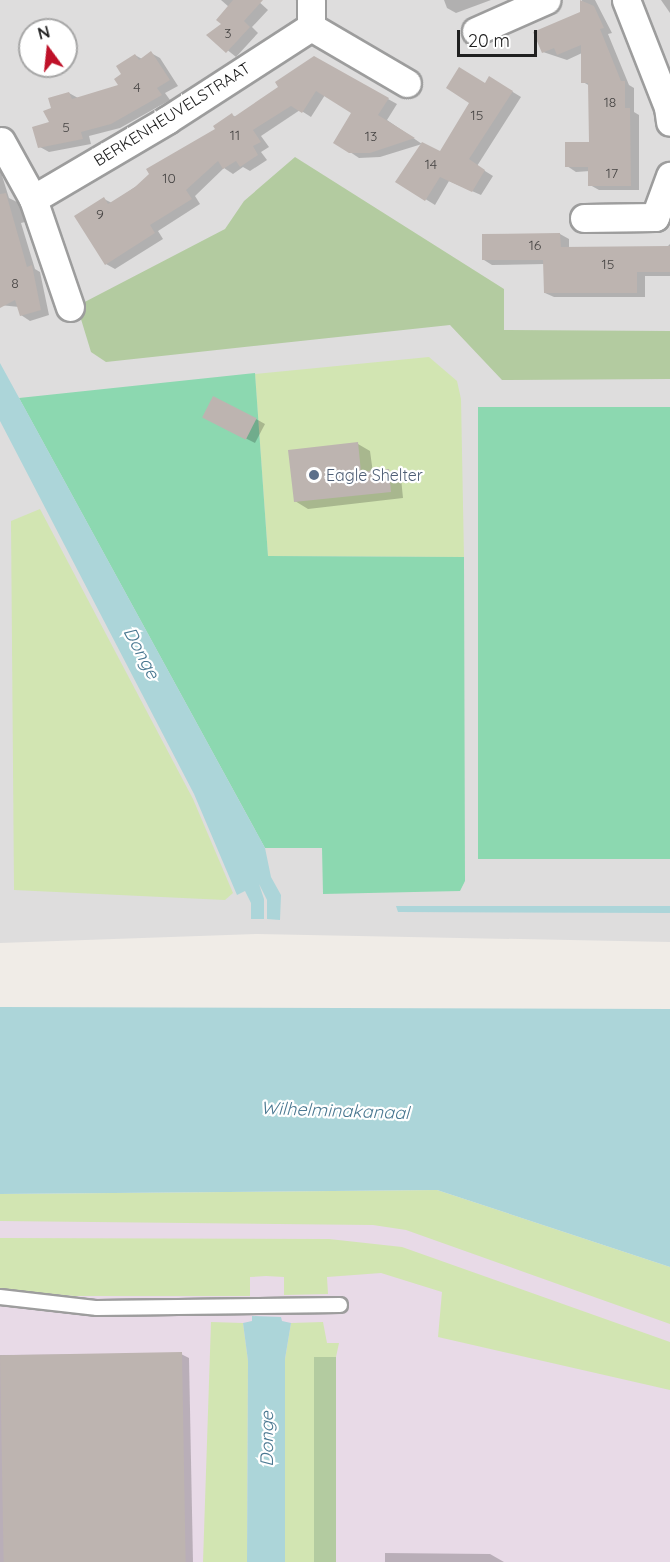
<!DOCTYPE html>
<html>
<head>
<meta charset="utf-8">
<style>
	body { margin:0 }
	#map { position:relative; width:670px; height:1562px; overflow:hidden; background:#f0ece7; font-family:Quicksand,sans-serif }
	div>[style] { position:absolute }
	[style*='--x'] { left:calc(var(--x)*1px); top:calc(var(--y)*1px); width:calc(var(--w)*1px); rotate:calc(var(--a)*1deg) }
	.residential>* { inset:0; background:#dedddd }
	.industrial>* { inset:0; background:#e8dae7 }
	.grass>* { inset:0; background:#d2e5b2 }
	.forest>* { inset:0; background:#b3cba0; transform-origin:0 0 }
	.pitch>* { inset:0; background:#8cd8b0; transform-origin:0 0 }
	.water>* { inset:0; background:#acd5d9 }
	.shadow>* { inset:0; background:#0003 }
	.building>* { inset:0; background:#bdb4b0; transform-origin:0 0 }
	.roads { filter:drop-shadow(2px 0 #9d9d9d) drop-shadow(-2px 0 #9d9d9d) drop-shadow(0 2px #9d9d9d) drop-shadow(0 -2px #9d9d9d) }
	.service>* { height:14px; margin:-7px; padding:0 7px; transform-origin:7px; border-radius:7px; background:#fff }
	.minor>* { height:27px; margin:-13.5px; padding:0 13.5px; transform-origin:13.5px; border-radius:13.5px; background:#fff }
	.dots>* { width:16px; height:16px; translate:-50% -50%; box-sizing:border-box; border:3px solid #fff; border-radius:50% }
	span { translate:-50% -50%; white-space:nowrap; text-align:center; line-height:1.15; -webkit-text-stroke:4.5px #fff; paint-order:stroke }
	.number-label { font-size:14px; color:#474544 }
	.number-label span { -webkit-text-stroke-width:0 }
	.street-label { font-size:16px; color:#202020 }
	.service-label { font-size:16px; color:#4e5e75 }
	.left { translate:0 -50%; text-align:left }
	.water-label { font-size:18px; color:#4a7891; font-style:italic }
	.north { position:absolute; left:18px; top:18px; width:60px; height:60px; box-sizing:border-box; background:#fff; border:2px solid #a6a6a6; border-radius:50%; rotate:345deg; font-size:16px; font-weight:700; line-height:24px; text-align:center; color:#202020 }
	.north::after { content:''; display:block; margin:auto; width:21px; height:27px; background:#bf1129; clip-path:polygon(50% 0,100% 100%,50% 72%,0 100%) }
	.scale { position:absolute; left:457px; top:30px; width:80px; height:27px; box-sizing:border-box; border:3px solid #202020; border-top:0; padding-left:8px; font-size:18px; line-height:21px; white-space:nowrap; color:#202020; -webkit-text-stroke:4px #fff; paint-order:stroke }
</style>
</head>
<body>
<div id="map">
	<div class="residential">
		<i style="clip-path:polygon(evenodd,0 0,670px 0,670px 942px,257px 934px,0 943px,0 0,30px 30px,66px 30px,66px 66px,30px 66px,30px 30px)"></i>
	</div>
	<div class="industrial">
		<i style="clip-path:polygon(0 1206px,405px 1207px,670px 1297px,670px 1562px,0 1562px)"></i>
	</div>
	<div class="grass">
		<i style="clip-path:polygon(429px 357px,457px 381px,461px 399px,464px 557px,268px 556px,255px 374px)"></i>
		<i style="clip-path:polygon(40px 509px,193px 799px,233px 893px,225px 900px,14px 890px,11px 521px)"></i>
		<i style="clip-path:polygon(437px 1190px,670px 1267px,670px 1324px,406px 1230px,373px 1225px,0 1221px,0 1194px)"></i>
		<i style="clip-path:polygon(0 1238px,329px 1239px,402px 1247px,670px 1342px,670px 1390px,438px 1337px,442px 1292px,381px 1273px,327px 1277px,328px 1294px,284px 1295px,284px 1277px,266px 1276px,250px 1277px,250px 1296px,74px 1296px,0 1289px)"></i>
		<i style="clip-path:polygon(211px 1322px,243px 1323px,248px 1361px,247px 1562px,203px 1562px)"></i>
		<i style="clip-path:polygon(323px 1322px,327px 1343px,339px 1343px,336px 1357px,314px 1357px,314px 1562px,285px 1562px,285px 1359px,291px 1323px)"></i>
	</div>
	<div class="forest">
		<i style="clip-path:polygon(295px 157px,504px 289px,504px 330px,670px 331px,670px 379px,502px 380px,450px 325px,106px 362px,91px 352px,77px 306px,225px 229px,244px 201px)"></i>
		<i style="left:314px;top:1357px;width:22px;height:205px"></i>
	</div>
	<div class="pitch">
		<i style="clip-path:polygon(255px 373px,268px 556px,464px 557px,465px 881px,460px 891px,323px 894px,322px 848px,265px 848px,19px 398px)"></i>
		<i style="left:670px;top:407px;width:452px;height:192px;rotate:90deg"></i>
	</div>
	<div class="water">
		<i style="clip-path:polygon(0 363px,265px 848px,271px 877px,281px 895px,280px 920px,267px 919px,267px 900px,259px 884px,264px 899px,264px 919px,251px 919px,251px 903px,245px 891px,237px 895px,194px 794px,0 421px)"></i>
		<i style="clip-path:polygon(396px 906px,670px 906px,670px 913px,398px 912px)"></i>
		<i style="clip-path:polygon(0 1007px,670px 1009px,670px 1267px,437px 1190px,0 1194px)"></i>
		<i style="clip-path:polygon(252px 1316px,281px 1317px,282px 1321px,291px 1323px,285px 1359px,285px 1562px,247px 1562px,248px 1361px,243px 1323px,252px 1321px)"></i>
	</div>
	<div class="shadow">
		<i style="clip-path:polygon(221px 0,257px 0,268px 10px,252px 27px,258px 33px,236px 57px,209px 35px,224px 24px,229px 7px)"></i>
		<i style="clip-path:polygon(444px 0,491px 0,456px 13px,447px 8px)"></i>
		<i style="clip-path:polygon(582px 0,595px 0,612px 33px,608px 34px,629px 85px,634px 88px,634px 112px,639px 115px,639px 190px,599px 190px,590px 185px,590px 171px,576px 172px,567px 166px,590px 143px,590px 86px,583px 82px,582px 53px,567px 60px,543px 52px,582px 13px)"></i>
		<i style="clip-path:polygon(670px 0,670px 13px,661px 0)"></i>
		<i style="clip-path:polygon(151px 53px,160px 58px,178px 86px,165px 93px,170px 100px,120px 128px,89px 136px,91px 144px,49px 152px,40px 147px,51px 123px,53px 108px,69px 93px,78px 98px,120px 86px,135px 55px,142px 59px)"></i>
		<i style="clip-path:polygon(314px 58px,397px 104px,387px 120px,422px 144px,380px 157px,359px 158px,335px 142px,353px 113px,325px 95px,311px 117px,300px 110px,261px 136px,269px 147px,261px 152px,267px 160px,250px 171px,243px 167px,233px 174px,224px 168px,195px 196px,200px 204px,158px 231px,163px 239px,115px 269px,106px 264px,104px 199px,112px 203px,217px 130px,232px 115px,236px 117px,280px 87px)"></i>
		<i style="clip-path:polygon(490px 78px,521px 97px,477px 166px,493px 176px,481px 195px,449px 181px,435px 205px,398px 182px,440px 153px)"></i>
		<i style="clip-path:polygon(0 169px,9px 198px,19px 203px,25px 222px,21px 223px,35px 269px,40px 272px,49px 315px,30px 321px,21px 315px,19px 307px,0 305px)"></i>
		<i style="clip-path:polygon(560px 234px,569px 239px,569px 249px,666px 248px,670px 244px,670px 276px,645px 276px,645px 297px,554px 297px,545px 293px,545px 264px,492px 265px,484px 260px)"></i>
		<i style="clip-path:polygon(256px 419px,265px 424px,255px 443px,213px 422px)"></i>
		<i style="clip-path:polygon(358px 444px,370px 451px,373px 473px,389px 471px,401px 478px,403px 498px,308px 509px,295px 501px)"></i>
		<i style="clip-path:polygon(181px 1354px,189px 1358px,193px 1562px,0 1562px,0 1355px)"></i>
		<i style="clip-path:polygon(385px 1553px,490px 1554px,504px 1562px,385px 1562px)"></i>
	</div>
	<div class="building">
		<i style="clip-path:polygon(233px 0,263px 0,244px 21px,250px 27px,226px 53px,206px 35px,221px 24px,216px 20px)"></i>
		<i style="clip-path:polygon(580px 0,594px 6px,604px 28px,600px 29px,621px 81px,625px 81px,625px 108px,630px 108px,631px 186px,588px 186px,588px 167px,565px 167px,565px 142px,589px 142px,588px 83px,581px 83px,581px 45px,557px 55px,554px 48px,542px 53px,533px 32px,580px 12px)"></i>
		<i style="clip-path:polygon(151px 51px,170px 80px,157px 88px,162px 95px,111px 124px,81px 132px,83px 139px,38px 148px,32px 127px,49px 122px,43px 111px,51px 108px,48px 98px,69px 92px,72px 99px,118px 85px,114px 79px,121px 74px,116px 66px,135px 54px,139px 60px)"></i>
		<i style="clip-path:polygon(314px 56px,389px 98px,378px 115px,415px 138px,370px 153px,349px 153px,333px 143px,351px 113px,316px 91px,302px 113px,291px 106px,253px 130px,261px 142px,253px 146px,258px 155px,240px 167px,236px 161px,223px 169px,218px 161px,186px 190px,192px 199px,150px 225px,155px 233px,105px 265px,74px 216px,104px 197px,108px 204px,135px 187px,149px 174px,146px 169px,215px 129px,213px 126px,232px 113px,234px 117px,278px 87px,275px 82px)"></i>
		<i style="clip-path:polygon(459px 67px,485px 83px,489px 76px,513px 91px,469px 159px,485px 170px,472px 192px,440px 177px,425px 201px,395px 182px,422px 142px,440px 151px,469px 103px,446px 88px)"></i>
		<i style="clip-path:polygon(6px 193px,27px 267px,32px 265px,41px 310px,20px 316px,15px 300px,0 308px,0 194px)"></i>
		<i style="clip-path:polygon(560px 233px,561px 247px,670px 246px,670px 272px,637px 272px,637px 293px,544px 293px,543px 260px,482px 260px,482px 234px)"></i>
		<i style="left:213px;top:396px;width:49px;height:24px;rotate:27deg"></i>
		<i style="clip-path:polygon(358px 442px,361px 472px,389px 469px,391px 492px,294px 502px,288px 450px)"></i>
		<i style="left:182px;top:1352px;width:210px;height:182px;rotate:89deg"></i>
	</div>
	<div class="roads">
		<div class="service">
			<i style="--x:0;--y:1297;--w:98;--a:6.5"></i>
			<i style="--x:97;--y:1308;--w:243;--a:-0.7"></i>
		</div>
		<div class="minor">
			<i style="--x:626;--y:0;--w:115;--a:68.6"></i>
			<i style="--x:668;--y:107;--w:15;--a:82"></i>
			<i style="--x:311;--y:27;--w:111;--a:30.3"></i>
			<i style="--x:476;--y:31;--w:77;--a:-23.9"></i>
			<i style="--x:1;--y:141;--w:66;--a:61.1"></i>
			<i style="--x:33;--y:199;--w:114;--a:71.1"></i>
			<i style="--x:33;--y:199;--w:156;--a:-30.5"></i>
			<i style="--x:167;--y:120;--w:171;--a:-32.9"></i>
			<i style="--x:311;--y:27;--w:27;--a:-90"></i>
			<i style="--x:584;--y:218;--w:71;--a:-0.8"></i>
			<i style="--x:655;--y:217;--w:44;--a:-69.9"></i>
		</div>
	</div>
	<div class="dots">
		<i style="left:314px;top:475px;background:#5c6f8a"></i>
	</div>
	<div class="number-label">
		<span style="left:228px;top:33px">3</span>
		<span style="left:137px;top:87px">4</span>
		<span style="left:610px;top:102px">18</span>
		<span style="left:477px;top:115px">15</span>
		<span style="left:66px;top:127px">5</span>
		<span style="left:235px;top:135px">11</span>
		<span style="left:371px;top:136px">13</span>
		<span style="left:431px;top:164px">14</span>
		<span style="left:612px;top:173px">17</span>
		<span style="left:169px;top:178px">10</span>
		<span style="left:100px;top:214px">9</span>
		<span style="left:535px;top:245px">16</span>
		<span style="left:608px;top:264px">15</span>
		<span style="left:15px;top:283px">8</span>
	</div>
	<div class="street-label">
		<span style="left:172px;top:114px;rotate:-32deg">BERKENHEUVELSTRAAT</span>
	</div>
	<div class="service-label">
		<span class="left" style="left:326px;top:475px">Eagle Shelter</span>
	</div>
	<div class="water-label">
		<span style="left:141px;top:653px;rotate:62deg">Donge</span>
		<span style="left:335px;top:1111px;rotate:2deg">Wilhelminakanaal</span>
		<span style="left:267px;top:1439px;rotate:-90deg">Donge</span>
	</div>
	<div class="north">N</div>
	<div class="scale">20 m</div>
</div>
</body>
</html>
